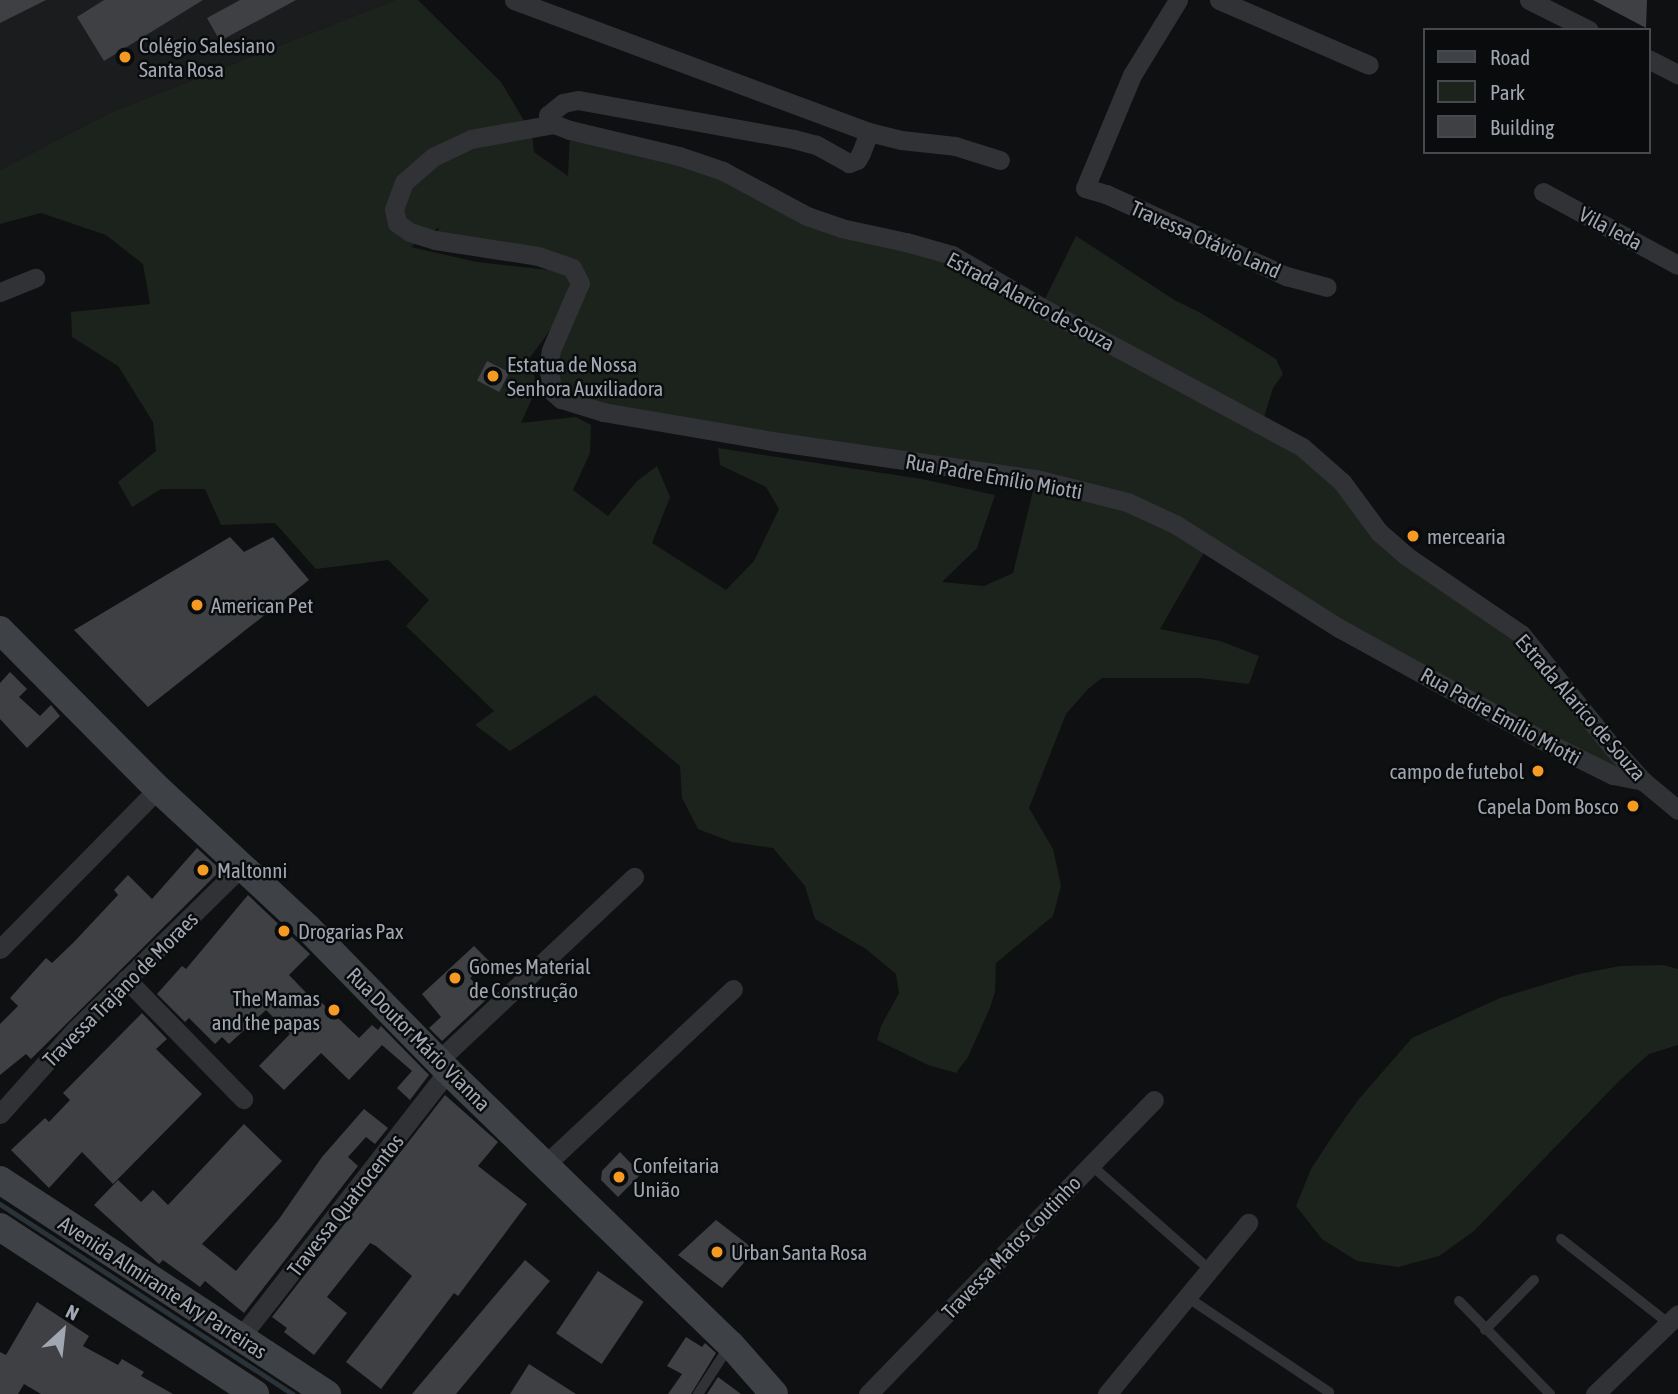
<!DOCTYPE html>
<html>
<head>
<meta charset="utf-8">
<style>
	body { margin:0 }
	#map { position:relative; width:1678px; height:1394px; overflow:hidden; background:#0f1011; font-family:"Asap Condensed",sans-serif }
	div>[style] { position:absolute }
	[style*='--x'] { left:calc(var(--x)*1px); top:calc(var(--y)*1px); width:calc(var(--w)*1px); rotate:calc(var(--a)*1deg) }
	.built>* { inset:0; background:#1b1c1e }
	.green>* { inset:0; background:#1c231c }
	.stream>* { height:5px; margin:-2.5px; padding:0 2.5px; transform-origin:2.5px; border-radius:2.5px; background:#293339 }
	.building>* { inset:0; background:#3e4044; transform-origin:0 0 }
	.lane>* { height:10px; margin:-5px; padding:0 5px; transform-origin:5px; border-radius:5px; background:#303236 }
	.street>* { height:19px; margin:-9.5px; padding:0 9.5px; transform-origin:9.5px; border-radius:9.5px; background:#303236 }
	.secondary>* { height:28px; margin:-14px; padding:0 14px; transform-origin:14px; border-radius:14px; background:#3e4146 }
	.dots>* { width:19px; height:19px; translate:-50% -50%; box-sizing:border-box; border:4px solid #0a0b0c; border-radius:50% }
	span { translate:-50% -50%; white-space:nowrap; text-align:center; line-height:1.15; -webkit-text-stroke:5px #0a0b0c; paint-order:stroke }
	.poi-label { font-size:21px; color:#a0a7b2 }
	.left { translate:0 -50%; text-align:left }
	.right { translate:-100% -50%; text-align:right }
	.street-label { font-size:21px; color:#a0a7b2 }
	.legend { position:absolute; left:1423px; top:28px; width:228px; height:126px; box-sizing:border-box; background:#0a0b0c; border:2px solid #46494e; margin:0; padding:9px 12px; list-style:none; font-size:21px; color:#a0a7b2 }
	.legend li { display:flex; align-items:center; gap:14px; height:35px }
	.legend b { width:35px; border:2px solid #46494e }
	.north { position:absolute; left:28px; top:1296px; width:70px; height:70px; -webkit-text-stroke:5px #0a0b0c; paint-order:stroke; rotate:27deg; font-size:19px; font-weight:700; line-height:28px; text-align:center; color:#a0a7b2 }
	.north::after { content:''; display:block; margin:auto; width:24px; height:32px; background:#a0a7b2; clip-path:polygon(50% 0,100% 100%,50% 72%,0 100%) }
</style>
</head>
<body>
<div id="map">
	<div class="built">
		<i style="clip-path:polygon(0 0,395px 0,107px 114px,0 170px)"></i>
	</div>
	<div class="green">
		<i style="clip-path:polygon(evenodd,395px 0,418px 0,501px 82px,532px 134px,534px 152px,568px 176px,570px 130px,622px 140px,780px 201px,906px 242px,1041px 307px,1076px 236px,1176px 301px,1199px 312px,1276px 359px,1283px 374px,1273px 388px,1262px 424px,1302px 447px,1379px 532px,1490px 610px,1643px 781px,1613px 775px,1209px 544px,1160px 629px,1220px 641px,1259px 656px,1249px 684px,1200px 678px,1102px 678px,1088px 689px,1066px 714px,1029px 808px,1053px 849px,1061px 886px,1053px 916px,996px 963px,995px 992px,989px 1010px,968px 1057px,956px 1073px,928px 1065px,877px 1040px,881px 1026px,899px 993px,896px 974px,866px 949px,815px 919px,805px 886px,773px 848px,732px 842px,698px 829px,682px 798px,680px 766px,595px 695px,510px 751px,475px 725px,494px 711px,406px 626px,429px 600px,388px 560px,316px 569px,275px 523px,221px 525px,205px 489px,161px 489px,132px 507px,118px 482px,156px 451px,153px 422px,118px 366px,72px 337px,71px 312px,150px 304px,143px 264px,106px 235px,41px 213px,0 224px,0 170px,107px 114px,395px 0,439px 227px,435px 240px,577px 275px,548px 379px,571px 404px,1036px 479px,1013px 573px,984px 586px,942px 582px,977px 548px,995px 495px,922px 479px,718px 448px,720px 465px,766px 487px,779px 509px,754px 561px,726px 590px,652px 543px,670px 497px,657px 466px,637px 481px,608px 516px,573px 490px,590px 453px,591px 425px,576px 417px,521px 423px,538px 385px,528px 360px,566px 309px,570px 277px,549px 270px,477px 262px,411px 247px,439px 227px)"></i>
		<i style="clip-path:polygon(1663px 965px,1678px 969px,1678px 1045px,1649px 1054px,1620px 1080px,1474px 1231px,1439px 1256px,1398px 1267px,1357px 1261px,1322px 1239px,1296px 1206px,1311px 1169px,1334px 1134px,1359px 1099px,1412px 1038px,1500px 998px,1579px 974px,1620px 966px)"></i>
	</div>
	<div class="stream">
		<i style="--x:0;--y:1204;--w:349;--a:33"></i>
	</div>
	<div class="building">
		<i style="clip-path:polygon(0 0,46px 0,0 23px)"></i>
		<i style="clip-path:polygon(104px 0,203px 0,104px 61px,77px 17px)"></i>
		<i style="clip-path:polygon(240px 0,296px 0,220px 41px,207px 18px)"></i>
		<i style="clip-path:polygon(1593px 0,1647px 0,1646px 28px)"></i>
		<i style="left:487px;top:361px;width:25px;height:22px;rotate:27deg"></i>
		<i style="clip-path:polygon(230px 537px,244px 552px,273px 537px,309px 580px,148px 707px,74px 630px)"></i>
		<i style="clip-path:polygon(10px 672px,27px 689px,19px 697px,40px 716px,51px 705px,60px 716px,27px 748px,0 719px,0 683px)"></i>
		<i style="clip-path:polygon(197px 848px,221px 870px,31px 1059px,26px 1054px,0 1075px,0 1024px,18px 1006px,10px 998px,46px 958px,52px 963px,74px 942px,118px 895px,114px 890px,128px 875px,152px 899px)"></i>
		<i style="clip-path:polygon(248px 895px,310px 954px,289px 975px,317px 1004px,320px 1001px,359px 1038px,372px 1025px,378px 1030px,381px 1026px,429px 1075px,410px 1100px,397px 1088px,412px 1071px,382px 1045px,349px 1080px,321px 1053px,284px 1090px,259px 1066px,290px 1034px,266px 1010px,229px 1044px,222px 1037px,215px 1044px,189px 1018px,185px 1022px,157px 994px,182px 966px,186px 969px)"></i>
		<i style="clip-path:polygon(474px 946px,489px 961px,470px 978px,488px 998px,442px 1041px,429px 1028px,441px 1017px,422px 994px)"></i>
		<i style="clip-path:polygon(142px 1013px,167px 1039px,156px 1049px,202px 1094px,113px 1184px,82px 1152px,49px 1188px,11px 1150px,45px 1118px,49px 1122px,70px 1100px,63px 1093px)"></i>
		<i style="clip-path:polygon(445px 1095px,498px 1142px,478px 1166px,527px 1204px,458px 1296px,454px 1293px,381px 1389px,346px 1362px,412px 1276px,376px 1246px,370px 1243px,327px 1297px,347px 1313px,314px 1355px,284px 1332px,287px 1328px,272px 1317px)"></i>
		<i style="clip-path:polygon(364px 1109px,388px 1128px,375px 1144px,366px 1137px,348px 1157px,358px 1166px,244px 1313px,205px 1281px,200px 1287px,163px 1260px,159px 1264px,94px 1205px,118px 1180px,141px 1202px,153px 1190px,168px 1205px,244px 1124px,282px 1161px,202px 1244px,236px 1271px,279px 1219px,322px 1157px)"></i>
		<i style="clip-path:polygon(620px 1152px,641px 1174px,618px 1197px,601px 1180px,602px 1171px)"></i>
		<i style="clip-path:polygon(716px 1220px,755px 1250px,722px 1288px,678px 1255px)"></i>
		<i style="clip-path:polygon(525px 1260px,550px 1281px,456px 1394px,412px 1394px)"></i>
		<i style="left:598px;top:1271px;width:55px;height:75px;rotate:34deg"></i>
		<i style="clip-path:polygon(37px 1302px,89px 1336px,83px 1346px,118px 1365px,122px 1359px,144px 1372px,141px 1376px,173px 1394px,41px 1394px,24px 1384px,18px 1394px,0 1394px,0 1352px,6px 1355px)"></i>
		<i style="clip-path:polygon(686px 1337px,702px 1347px,705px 1343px,716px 1353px,691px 1394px,668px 1394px,682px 1374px,667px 1366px)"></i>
		<i style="clip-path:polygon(529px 1364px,576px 1394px,510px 1394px)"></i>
		<i style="clip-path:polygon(718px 1377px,741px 1394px,707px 1394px)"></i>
	</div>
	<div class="lane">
		<i style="--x:1091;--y:1165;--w:159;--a:41.4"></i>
		<i style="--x:1561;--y:1239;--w:136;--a:38.1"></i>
		<i style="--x:1187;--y:1297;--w:171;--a:33.8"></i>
		<i style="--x:1459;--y:1301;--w:130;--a:45.6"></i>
		<i style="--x:1485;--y:1330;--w:70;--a:-45.6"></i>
		<i style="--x:698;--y:1394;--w:55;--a:-56.9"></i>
	</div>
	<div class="street">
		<i style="--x:514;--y:0;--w:379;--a:20.4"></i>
		<i style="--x:869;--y:132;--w:33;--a:14"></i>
		<i style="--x:901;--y:140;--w:54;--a:6.3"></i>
		<i style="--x:955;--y:146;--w:47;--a:17.3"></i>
		<i style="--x:1178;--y:0;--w:88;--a:121.5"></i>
		<i style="--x:1132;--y:75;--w:122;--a:112.6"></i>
		<i style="--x:1085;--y:188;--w:22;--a:16"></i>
		<i style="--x:1106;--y:194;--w:198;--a:24.5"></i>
		<i style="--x:1286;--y:276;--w:42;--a:15"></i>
		<i style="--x:1219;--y:0;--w:163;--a:23.4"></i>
		<i style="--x:1529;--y:0;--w:67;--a:26.6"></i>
		<i style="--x:1648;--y:59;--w:34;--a:27"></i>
		<i style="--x:554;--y:124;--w:84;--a:169.8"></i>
		<i style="--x:471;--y:139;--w:42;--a:154.7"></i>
		<i style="--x:433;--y:157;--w:38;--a:139"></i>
		<i style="--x:404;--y:182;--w:29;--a:110"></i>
		<i style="--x:394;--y:209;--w:14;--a:78"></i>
		<i style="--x:397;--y:223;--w:16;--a:35"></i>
		<i style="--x:410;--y:232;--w:26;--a:18"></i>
		<i style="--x:435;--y:240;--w:104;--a:8.8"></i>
		<i style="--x:538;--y:256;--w:36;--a:19"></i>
		<i style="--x:572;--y:268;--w:17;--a:62"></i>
		<i style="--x:580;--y:283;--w:73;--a:113.4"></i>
		<i style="--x:551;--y:350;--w:17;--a:100"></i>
		<i style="--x:548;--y:367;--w:25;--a:79"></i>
		<i style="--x:553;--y:392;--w:11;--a:41"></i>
		<i style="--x:561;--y:399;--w:44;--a:17.2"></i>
		<i style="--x:603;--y:412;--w:171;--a:9.7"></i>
		<i style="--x:772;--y:441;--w:267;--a:8.2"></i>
		<i style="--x:1036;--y:479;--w:94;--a:14.2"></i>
		<i style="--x:1127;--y:502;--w:53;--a:24.6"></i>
		<i style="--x:1175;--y:524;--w:194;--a:32.4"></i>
		<i style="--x:1339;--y:628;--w:230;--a:28.9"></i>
		<i style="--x:1540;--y:739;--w:81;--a:26.3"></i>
		<i style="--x:1613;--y:775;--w:31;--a:11"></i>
		<i style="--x:869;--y:132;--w:22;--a:111"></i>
		<i style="--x:861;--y:153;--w:8;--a:120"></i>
		<i style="--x:857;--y:160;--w:9;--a:159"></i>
		<i style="--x:849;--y:163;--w:38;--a:-151"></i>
		<i style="--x:816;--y:145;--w:23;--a:-165"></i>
		<i style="--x:794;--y:139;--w:219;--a:-169.8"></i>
		<i style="--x:578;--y:100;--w:15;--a:169"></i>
		<i style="--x:563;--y:103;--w:19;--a:141"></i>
		<i style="--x:548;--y:115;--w:11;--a:56"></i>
		<i style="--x:554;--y:124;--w:17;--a:21"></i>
		<i style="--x:570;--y:130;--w:112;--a:13.4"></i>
		<i style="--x:679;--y:156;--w:46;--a:18.8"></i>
		<i style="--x:723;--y:171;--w:95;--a:28.2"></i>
		<i style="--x:807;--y:216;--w:36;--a:19"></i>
		<i style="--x:841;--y:228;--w:66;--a:12.2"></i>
		<i style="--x:906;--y:242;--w:48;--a:15.8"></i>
		<i style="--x:952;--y:255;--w:103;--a:30.3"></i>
		<i style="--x:1041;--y:307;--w:296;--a:28.2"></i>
		<i style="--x:1302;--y:447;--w:53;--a:41.2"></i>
		<i style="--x:1342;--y:482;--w:62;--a:53.5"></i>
		<i style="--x:1379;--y:532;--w:35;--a:41"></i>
		<i style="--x:1405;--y:555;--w:140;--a:34.3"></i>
		<i style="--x:1521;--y:634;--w:146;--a:51.1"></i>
		<i style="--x:1613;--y:748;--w:45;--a:47.7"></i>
		<i style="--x:1643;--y:781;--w:45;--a:39.6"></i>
		<i style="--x:1543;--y:192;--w:153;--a:28.4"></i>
		<i style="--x:0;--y:292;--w:38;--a:-22"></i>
		<i style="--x:0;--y:949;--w:225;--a:-45.4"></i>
		<i style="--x:126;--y:979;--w:168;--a:45.7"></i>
		<i style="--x:438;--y:1061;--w:269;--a:-43.2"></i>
		<i style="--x:0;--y:1114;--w:111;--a:-48.3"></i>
		<i style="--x:74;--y:1031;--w:235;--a:-44.5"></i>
		<i style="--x:546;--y:1164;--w:256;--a:-43.1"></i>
		<i style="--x:240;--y:1338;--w:338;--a:-52.1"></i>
		<i style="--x:868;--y:1394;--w:410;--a:-45.8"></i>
		<i style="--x:1107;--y:1394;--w:222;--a:-50.5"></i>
		<i style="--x:1595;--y:1394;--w:115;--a:-43.9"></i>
	</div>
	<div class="secondary">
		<i style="--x:0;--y:630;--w:224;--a:45.2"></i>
		<i style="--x:158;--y:789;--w:203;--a:42.8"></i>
		<i style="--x:307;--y:927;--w:202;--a:45.6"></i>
		<i style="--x:448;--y:1071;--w:394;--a:44.1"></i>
		<i style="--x:731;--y:1345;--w:65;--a:48.7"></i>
		<i style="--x:0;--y:1180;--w:391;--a:33.2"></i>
		<i style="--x:0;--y:1227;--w:305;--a:33.2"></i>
	</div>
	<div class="dots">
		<i style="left:125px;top:57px;background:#f59a23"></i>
		<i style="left:493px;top:376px;background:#f59a23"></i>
		<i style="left:1413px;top:536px;background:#f59a23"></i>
		<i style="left:197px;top:605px;background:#f59a23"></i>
		<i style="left:1538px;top:771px;background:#f59a23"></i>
		<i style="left:1633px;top:806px;background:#f59a23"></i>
		<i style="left:203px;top:870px;background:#f59a23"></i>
		<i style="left:284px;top:931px;background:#f59a23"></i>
		<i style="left:455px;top:978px;background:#f59a23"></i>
		<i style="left:334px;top:1010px;background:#f59a23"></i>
		<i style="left:619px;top:1177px;background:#f59a23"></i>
		<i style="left:717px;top:1252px;background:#f59a23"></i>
	</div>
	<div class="poi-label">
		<span class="left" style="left:139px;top:57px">Colégio Salesiano<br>Santa Rosa</span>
		<span class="left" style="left:507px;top:376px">Estatua de Nossa<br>Senhora Auxiliadora</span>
		<span class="left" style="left:1427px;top:536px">mercearia</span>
		<span class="left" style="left:211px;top:605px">American Pet</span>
		<span class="right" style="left:1524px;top:771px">campo de futebol</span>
		<span class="right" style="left:1619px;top:806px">Capela Dom Bosco</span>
		<span class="left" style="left:217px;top:870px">Maltonni</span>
		<span class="left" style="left:298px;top:931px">Drogarias Pax</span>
		<span class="left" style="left:469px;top:978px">Gomes Material<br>de Construção</span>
		<span class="right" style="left:320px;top:1010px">The Mamas<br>and the papas</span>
		<span class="left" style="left:633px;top:1177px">Confeitaria<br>União</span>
		<span class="left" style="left:731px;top:1252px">Urban Santa Rosa</span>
	</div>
	<div class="street-label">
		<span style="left:1611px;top:228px;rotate:28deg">Vila Ieda</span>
		<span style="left:1206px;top:239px;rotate:24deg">Travessa Otávio Land</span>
		<span style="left:1031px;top:301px;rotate:28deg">Estrada Alarico de Souza</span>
		<span style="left:994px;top:476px;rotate:10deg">Rua Padre Emílio Miotti</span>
		<span style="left:1581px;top:707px;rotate:49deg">Estrada Alarico de Souza</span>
		<span style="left:1501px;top:716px;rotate:29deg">Rua Padre Emílio Miotti</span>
		<span style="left:120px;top:989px;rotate:-45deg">Travessa Trajano de Moraes</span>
		<span style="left:419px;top:1039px;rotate:45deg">Rua Doutor Mário Vianna</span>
		<span style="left:345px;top:1205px;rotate:-52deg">Travessa Quatrocentos</span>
		<span style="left:1011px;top:1247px;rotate:-46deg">Travessa Matos Coutinho</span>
		<span style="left:163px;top:1287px;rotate:33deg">Avenida Almirante Ary Parreiras</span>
	</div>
	<ul class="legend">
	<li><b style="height:9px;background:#3e4146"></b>Road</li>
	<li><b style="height:19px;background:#1c231c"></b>Park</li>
	<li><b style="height:19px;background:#3e4044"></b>Building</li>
	</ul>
	<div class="north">N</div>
</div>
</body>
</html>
